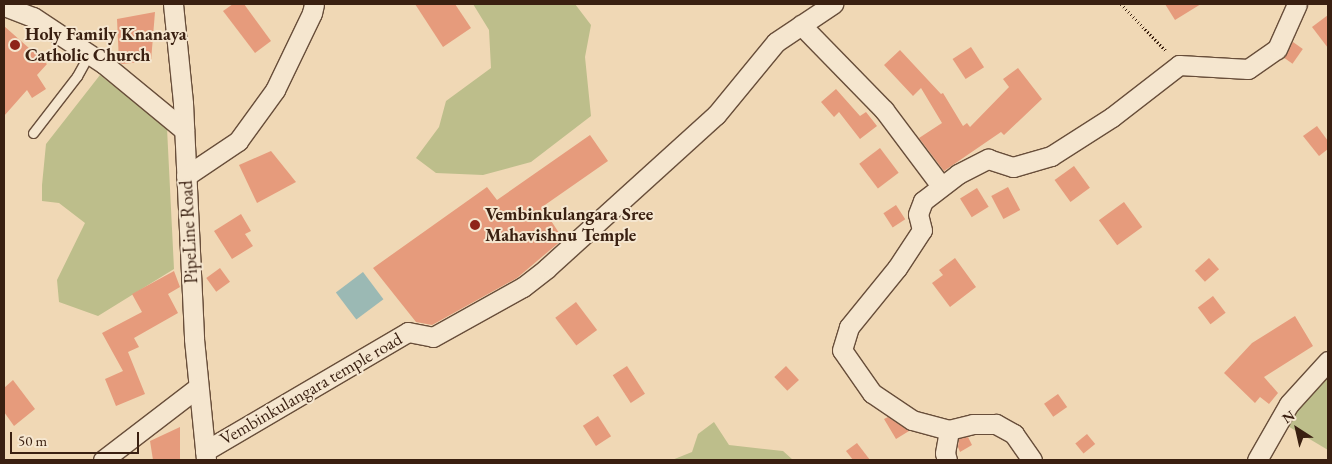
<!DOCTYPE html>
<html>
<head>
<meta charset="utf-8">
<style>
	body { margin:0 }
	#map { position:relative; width:1332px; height:464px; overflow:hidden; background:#f0d8b5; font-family:"EB Garamond",serif }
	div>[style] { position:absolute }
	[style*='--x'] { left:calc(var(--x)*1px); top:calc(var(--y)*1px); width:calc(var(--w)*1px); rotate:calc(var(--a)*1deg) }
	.green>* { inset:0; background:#bdbe8b }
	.water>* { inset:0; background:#9bb9b4; transform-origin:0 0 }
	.building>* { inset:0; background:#e69b7c; transform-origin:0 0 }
	.path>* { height:3px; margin-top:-1.5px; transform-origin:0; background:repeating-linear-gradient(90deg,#3a2011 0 1px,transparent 0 3.5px) }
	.roads { filter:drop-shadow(1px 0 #684e3a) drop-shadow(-1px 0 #684e3a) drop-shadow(0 1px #684e3a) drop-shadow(0 -1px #684e3a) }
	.service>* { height:9px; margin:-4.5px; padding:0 4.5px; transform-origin:4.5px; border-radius:4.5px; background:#f5e6cf }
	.minor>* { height:19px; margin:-9.5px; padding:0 9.5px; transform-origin:9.5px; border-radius:9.5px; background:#f5e6cf }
	.dots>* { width:14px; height:14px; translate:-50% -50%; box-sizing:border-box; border:2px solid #f5e6cf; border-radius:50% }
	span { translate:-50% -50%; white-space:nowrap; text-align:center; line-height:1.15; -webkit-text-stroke:4px #f5e6cf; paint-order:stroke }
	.poi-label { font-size:18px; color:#3a2011; font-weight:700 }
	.left { translate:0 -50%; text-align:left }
	.street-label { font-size:18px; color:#3a2011 }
	.frame { position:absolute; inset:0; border:5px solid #3a2011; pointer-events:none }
	.north { position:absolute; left:1272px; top:404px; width:50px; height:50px; -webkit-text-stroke:4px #f5e6cf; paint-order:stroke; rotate:325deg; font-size:14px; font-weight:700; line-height:20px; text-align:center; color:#3a2011 }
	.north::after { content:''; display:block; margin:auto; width:18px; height:22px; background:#3a2011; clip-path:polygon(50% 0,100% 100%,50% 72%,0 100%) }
	.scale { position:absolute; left:10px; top:432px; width:129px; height:22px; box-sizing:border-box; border:2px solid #3a2011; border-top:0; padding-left:6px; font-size:15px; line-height:18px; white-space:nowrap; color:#3a2011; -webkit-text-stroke:4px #f5e6cf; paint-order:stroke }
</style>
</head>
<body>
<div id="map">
	<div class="green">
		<i style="clip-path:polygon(473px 4px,575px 4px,591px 25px,585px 57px,591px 116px,531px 162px,483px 175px,436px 173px,416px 158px,439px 127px,446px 101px,491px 68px,489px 30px)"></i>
		<i style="clip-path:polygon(100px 75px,167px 128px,174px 269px,98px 316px,59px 302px,57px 280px,85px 223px,59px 203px,42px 201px,42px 185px,46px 144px)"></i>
		<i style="clip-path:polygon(1328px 371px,1328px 450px,1286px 425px,1316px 382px)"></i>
		<i style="clip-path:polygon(714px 422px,729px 445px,783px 451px,793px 460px,672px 460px,692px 452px,698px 434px)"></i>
	</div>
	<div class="water">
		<i style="left:363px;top:272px;width:34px;height:34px;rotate:53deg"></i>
	</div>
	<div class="building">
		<i style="clip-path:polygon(233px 4px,244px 4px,271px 41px,255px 53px,223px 11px)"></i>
		<i style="clip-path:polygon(415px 4px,455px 4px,471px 28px,443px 47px)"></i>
		<i style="clip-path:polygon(1165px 4px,1201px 4px,1175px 20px)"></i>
		<i style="clip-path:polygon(155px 12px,151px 61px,122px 64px,119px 62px,117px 19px)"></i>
		<i style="clip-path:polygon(1328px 15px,1328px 48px,1312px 27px)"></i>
		<i style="clip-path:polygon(4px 26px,47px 64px,37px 75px,46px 89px,32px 98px,27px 90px,4px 116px)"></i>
		<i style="left:1293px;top:42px;width:12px;height:18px;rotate:35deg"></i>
		<i style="left:971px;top:47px;width:24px;height:22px;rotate:57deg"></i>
		<i style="clip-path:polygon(900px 50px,941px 94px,943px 93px,963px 126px,967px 123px,970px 127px,1009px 87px,1003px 79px,1018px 68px,1042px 99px,1004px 135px,1001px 132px,944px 171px,919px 138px,942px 123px,921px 88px,913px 96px,884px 65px)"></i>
		<i style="clip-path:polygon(836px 89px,860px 116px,866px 112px,877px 126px,860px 139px,839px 112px,834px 117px,821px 102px)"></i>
		<i style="clip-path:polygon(1317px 126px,1328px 141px,1328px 149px,1319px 156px,1303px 136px)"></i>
		<i style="clip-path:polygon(590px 135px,608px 161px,542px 207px,563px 239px,517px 278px,432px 325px,416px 322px,373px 268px,487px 187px,497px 200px)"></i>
		<i style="left:880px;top:148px;width:31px;height:26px;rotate:53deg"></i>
		<i style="clip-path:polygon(271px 151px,296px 182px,257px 203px,239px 165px)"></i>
		<i style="left:1074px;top:166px;width:27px;height:24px;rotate:54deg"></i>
		<i style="left:1008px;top:187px;width:26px;height:19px;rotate:62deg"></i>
		<i style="left:977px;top:188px;width:22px;height:20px;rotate:58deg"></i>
		<i style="left:1124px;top:202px;width:31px;height:31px;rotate:54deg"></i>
		<i style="left:896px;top:205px;width:17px;height:15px;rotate:57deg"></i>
		<i style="clip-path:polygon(241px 214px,251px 231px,245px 234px,253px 246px,232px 259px,214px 231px)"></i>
		<i style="clip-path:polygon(955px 258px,976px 287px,950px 307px,932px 283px,943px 275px,939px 270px)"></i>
		<i style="left:1209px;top:258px;width:15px;height:19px;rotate:48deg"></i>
		<i style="left:220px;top:268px;width:17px;height:17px;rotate:54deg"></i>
		<i style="clip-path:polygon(174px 271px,180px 287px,168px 294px,178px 313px,134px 338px,139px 347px,128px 352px,145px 394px,116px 406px,105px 379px,123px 371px,102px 333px,142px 312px,132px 294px)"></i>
		<i style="left:1213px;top:296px;width:21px;height:19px;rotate:53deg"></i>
		<i style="left:576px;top:302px;width:35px;height:26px;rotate:53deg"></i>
		<i style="clip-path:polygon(1295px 316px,1313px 346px,1264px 377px,1278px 393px,1269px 404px,1260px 397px,1255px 403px,1224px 373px,1252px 343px)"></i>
		<i style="left:627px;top:366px;width:33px;height:17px;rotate:57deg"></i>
		<i style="left:786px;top:366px;width:19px;height:16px;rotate:47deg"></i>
		<i style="clip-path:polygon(13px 380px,35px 409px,14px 426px,4px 412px,4px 388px)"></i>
		<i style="left:1058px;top:394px;width:16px;height:17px;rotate:55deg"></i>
		<i style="left:598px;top:416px;width:24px;height:18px;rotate:57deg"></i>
		<i style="clip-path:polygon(888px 417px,909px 431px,896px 439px,884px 419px)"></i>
		<i style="clip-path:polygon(180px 427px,180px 459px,153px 460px,150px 441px)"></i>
		<i style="left:1087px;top:434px;width:13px;height:15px;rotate:51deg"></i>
		<i style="clip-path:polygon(968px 437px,972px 445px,960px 452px,958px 447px,959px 439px)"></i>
		<i style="clip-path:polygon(857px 443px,870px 460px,853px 460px,846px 451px)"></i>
	</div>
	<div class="path">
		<i style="--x:1121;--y:4;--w:66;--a:46.2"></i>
	</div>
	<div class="roads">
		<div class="service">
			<i style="--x:33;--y:133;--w:72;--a:-52.3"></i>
			<i style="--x:77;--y:76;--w:25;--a:-61"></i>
		</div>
		<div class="minor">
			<i style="--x:173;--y:4;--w:100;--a:84.2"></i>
			<i style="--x:183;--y:103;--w:236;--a:87.3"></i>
			<i style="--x:194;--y:339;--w:122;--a:84.3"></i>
			<i style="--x:4;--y:6;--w:31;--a:21"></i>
			<i style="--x:33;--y:17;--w:85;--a:33.5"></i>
			<i style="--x:104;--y:64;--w:104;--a:39.5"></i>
			<i style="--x:801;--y:25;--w:119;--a:45.7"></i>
			<i style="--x:884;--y:110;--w:95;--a:53.1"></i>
			<i style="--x:186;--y:176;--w:63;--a:-33.9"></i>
			<i style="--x:238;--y:141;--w:63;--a:-54"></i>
			<i style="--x:275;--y:90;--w:85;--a:-64.3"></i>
			<i style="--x:312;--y:13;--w:9;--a:-77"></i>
			<i style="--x:205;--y:451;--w:235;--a:-30.4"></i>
			<i style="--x:408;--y:332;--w:25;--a:11"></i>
			<i style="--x:433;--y:337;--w:103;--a:-29.1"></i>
			<i style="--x:523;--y:287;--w:31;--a:-38"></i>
			<i style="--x:547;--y:268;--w:228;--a:-42.2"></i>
			<i style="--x:716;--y:115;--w:94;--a:-50.6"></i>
			<i style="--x:776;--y:42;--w:69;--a:-33.7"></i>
			<i style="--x:103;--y:460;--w:120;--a:-37.5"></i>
			<i style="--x:947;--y:460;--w:7;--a:-106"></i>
			<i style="--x:945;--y:453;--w:23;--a:-80"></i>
			<i style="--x:1032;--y:460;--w:32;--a:-125"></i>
			<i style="--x:1014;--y:434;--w:21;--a:-151"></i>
			<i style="--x:996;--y:424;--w:23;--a:180"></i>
			<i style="--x:973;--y:424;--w:25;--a:166"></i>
			<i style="--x:949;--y:430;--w:38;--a:-165"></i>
			<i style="--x:912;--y:420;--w:48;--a:-146"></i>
			<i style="--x:872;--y:393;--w:52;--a:-124.9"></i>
			<i style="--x:842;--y:350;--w:24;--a:-73"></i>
			<i style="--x:849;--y:327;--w:76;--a:-50.9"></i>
			<i style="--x:897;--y:268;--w:45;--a:-56.7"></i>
			<i style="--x:922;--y:230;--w:16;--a:-104"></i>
			<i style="--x:918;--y:214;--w:14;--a:-69"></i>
			<i style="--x:923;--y:201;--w:44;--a:-37.6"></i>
			<i style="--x:958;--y:174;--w:34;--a:-27"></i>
			<i style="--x:988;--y:159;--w:26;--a:18"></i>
			<i style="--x:1013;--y:167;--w:40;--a:-16"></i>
			<i style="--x:1051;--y:156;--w:72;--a:-32.6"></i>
			<i style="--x:1112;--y:117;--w:85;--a:-37.8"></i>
			<i style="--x:1179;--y:65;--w:69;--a:3.3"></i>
			<i style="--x:1248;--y:69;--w:35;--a:-35"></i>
			<i style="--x:1277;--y:49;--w:49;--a:-66"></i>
			<i style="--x:1257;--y:460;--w:64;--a:-60.3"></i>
			<i style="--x:1289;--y:404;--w:58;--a:-47.8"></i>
		</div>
	</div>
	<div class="dots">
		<i style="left:15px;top:45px;background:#8f2418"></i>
		<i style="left:475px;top:225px;background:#8f2418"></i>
	</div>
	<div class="poi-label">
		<span class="left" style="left:25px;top:45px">Holy Family Knanaya<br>Catholic Church</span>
		<span class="left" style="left:485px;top:225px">Vembinkulangara Sree<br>Mahavishnu Temple</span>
	</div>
	<div class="street-label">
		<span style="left:189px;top:232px;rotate:-93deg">PipeLine Road</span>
		<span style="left:311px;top:389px;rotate:-30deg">Vembinkulangara temple road</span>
	</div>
	<div class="frame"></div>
	<div class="north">N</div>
	<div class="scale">50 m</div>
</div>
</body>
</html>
